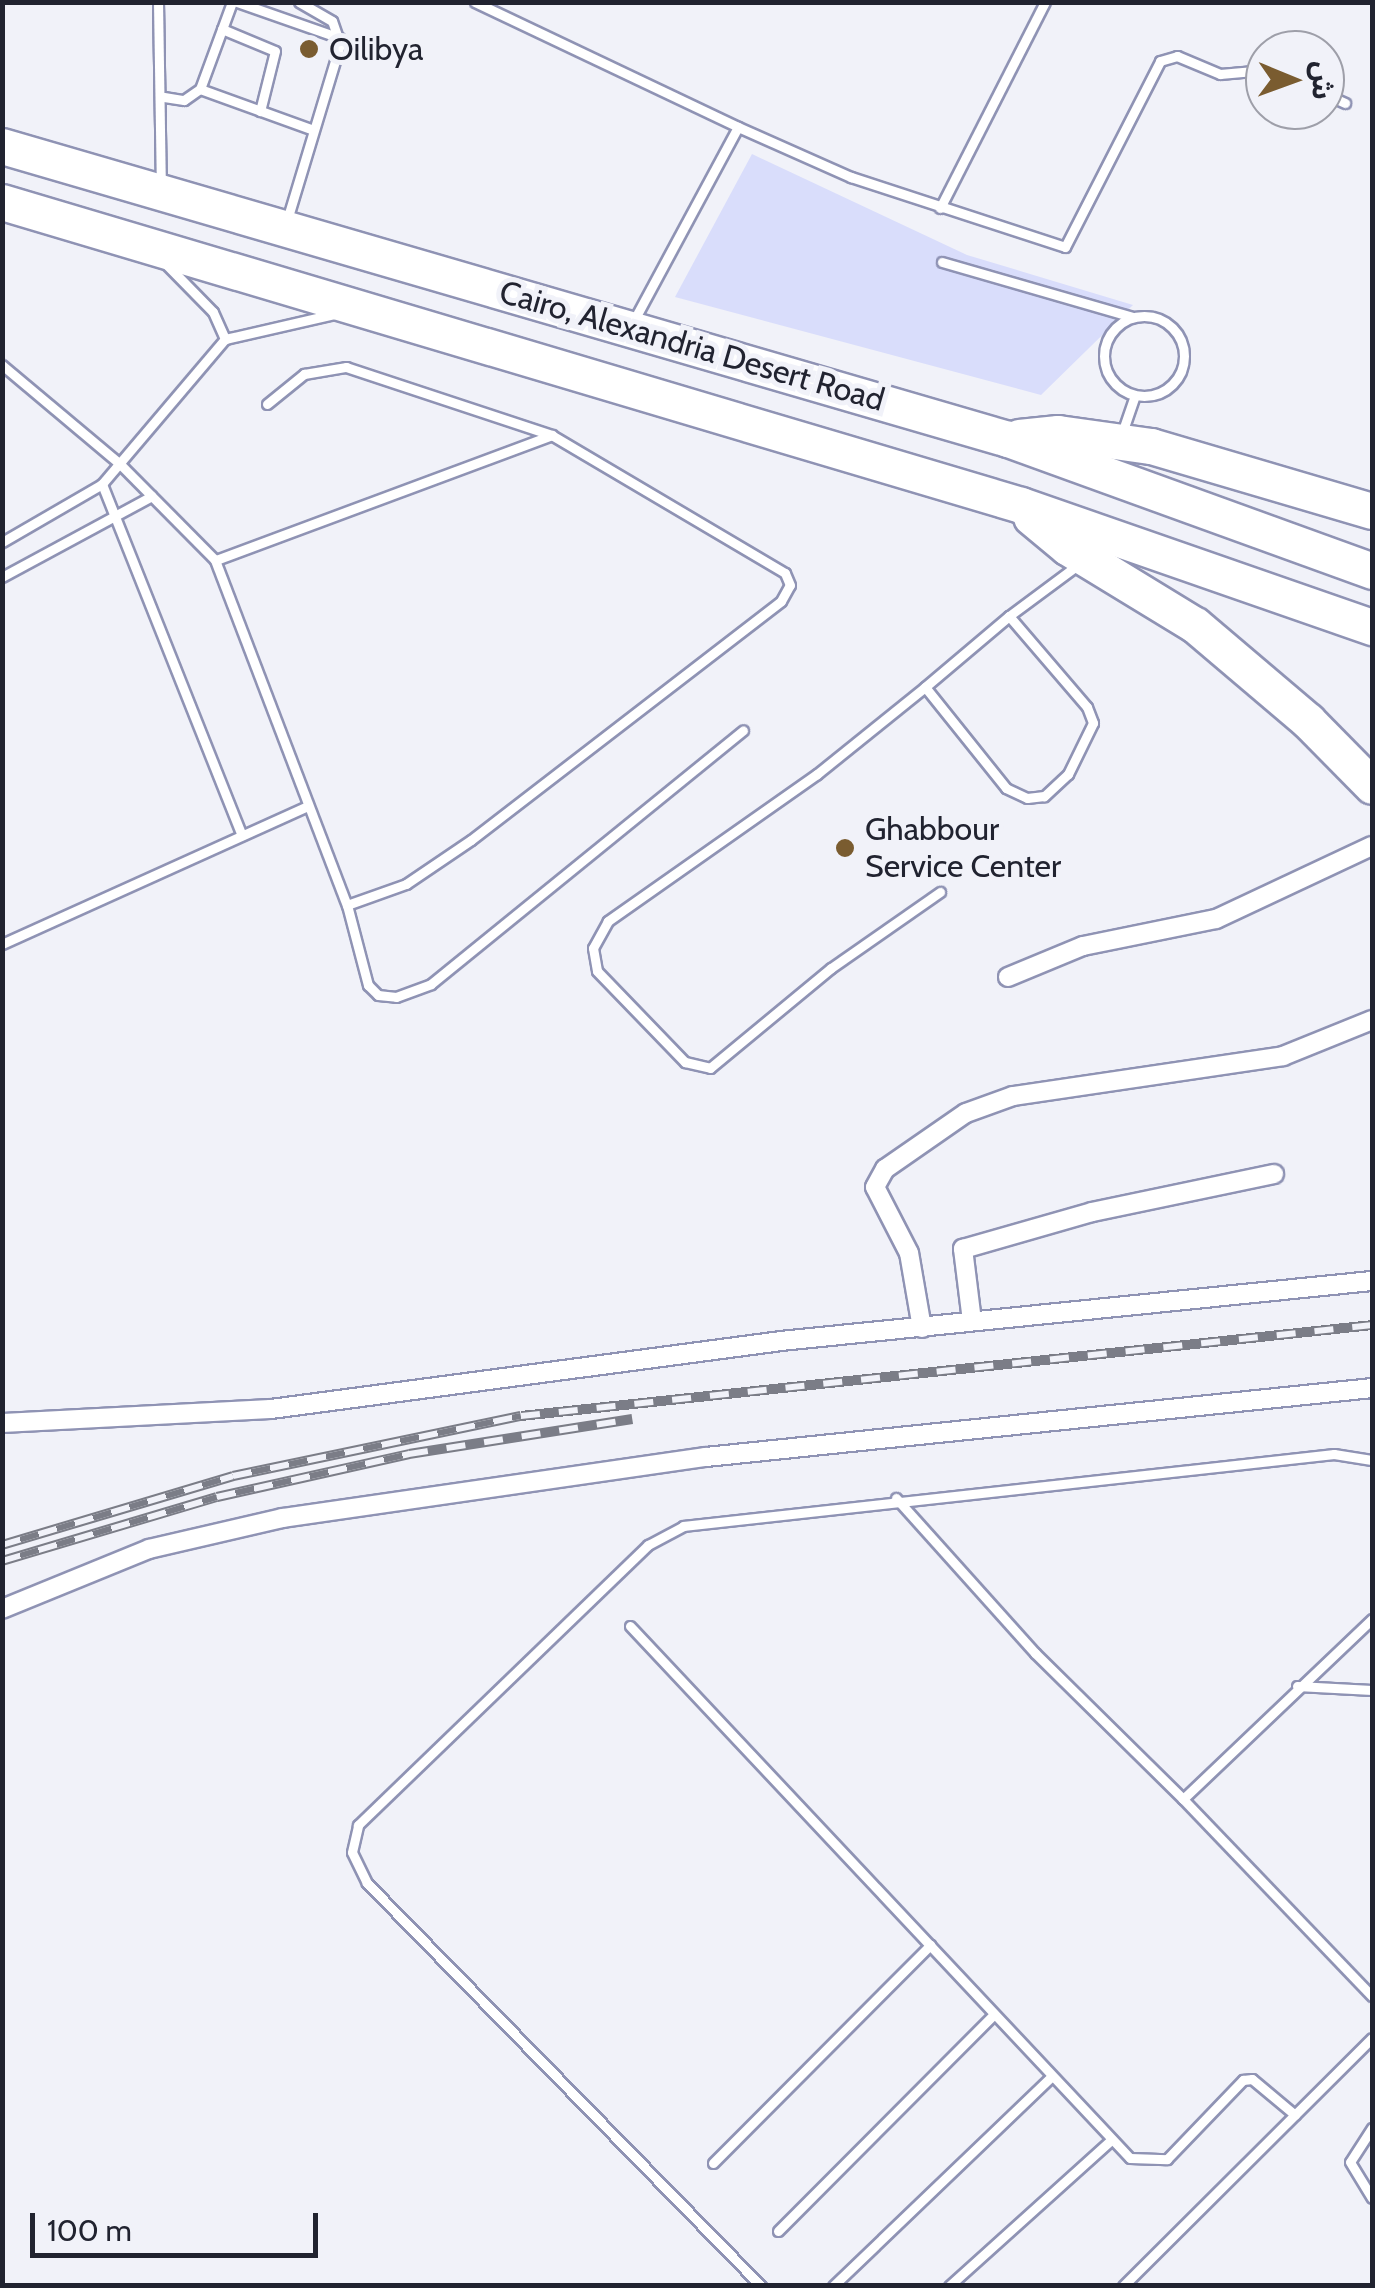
<!DOCTYPE html>
<html>
<head>
<meta charset="utf-8">
<style>
	body { margin:0 }
	#map { position:relative; width:1375px; height:2288px; overflow:hidden; background:#f1f2f9; font-family:Cabin,"Noto Sans Arabic",sans-serif }
	div>[style] { position:absolute }
	[style*='--x'] { left:calc(var(--x)*1px); top:calc(var(--y)*1px); width:calc(var(--w)*1px); rotate:calc(var(--a)*1deg) }
	.green>* { inset:0; background:#d9ddfb }
	.roads { filter:drop-shadow(2px 0 #8f93b4) drop-shadow(-2px 0 #8f93b4) drop-shadow(0 2px #8f93b4) drop-shadow(0 -2px #8f93b4) }
	.service>* { height:9px; margin:-4.5px; padding:0 4.5px; transform-origin:4.5px; border-radius:4.5px; background:#fff }
	.service>.ring { margin:-4.5px; padding:0; box-sizing:content-box; background:none; border:9px solid #fff; border-radius:50% }
	.minor>* { height:18px; margin:-9px; padding:0 9px; transform-origin:9px; border-radius:9px; background:#fff }
	.motorway>* { height:35px; margin:-17.5px; padding:0 17.5px; transform-origin:17.5px; border-radius:17.5px; background:#fff }
	.rail>* { height:10px; margin-top:-5px; transform-origin:0; background:repeating-linear-gradient(90deg,#f1f2f9 0 19px,#7b7d87 0 38px); box-sizing:border-box; border-block:2px solid #7b7d87 }
	.dots>* { width:28px; height:28px; translate:-50% -50%; box-sizing:border-box; border:5px solid #f1f2f9; border-radius:50% }
	span { translate:-50% -50%; white-space:nowrap; text-align:center; line-height:1.15; -webkit-text-stroke:10px #f1f2f9; paint-order:stroke }
	.poi-label { font-size:32px; color:#212330 }
	.left { translate:0 -50%; text-align:left }
	.street-label { font-size:32px; color:#212330 }
	.frame { position:absolute; inset:0; border:5px solid #212330; pointer-events:none }
	.north { position:absolute; left:1245px; top:30px; width:100px; height:100px; box-sizing:border-box; background:#f1f2f9; border:2px solid #9e9fa9; border-radius:50%; rotate:91deg; font-size:28px; font-weight:700; line-height:40px; text-align:center; color:#212330 }
	.north::after { content:''; display:block; margin:auto; width:35px; height:45px; background:#7a5c30; clip-path:polygon(50% 0,100% 100%,50% 72%,0 100%) }
	.scale { position:absolute; left:30px; top:2213px; width:288px; height:45px; box-sizing:border-box; border:5px solid #212330; border-top:0; padding-left:12px; font-size:30px; line-height:35px; white-space:nowrap; color:#212330; -webkit-text-stroke:8px #f1f2f9; paint-order:stroke }
</style>
</head>
<body>
<div id="map">
	<div class="green">
		<i style="clip-path:polygon(752px 154px,967px 255px,1133px 305px,1041px 395px,675px 297px)"></i>
	</div>
	<div class="roads">
		<div class="service">
			<i style="--x:158;--y:2;--w:181;--a:89.1"></i>
			<i style="--x:237;--y:2;--w:109;--a:19.3"></i>
			<i style="--x:475;--y:2;--w:291;--a:25.4"></i>
			<i style="--x:222;--y:29;--w:57;--a:22.5"></i>
			<i style="--x:275;--y:51;--w:62;--a:104"></i>
			<i style="--x:200;--y:89;--w:120;--a:19.9"></i>
			<i style="--x:1325;--y:94;--w:22;--a:24"></i>
			<i style="--x:164;--y:97;--w:20;--a:9"></i>
			<i style="--x:184;--y:100;--w:19;--a:-35"></i>
			<i style="--x:200;--y:89;--w:93;--a:-69.8"></i>
			<i style="--x:940;--y:208;--w:231;--a:-63"></i>
			<i style="--x:287;--y:220;--w:184;--a:-73.2"></i>
			<i style="--x:340;--y:44;--w:24;--a:-109"></i>
			<i style="--x:332;--y:21;--w:38;--a:-150"></i>
			<i style="--x:942;--y:262;--w:198;--a:16.1"></i>
			<i style="--x:166;--y:264;--w:67;--a:45.6"></i>
			<i style="--x:213;--y:312;--w:30;--a:66"></i>
			<i class="ring" style="left:1104px;top:316px;width:71px;height:71px"></i>
			<i style="--x:633;--y:322;--w:221;--a:-61.7"></i>
			<i style="--x:738;--y:127;--w:124;--a:23.9"></i>
			<i style="--x:851;--y:177;--w:225;--a:18.1"></i>
			<i style="--x:1065;--y:247;--w:209;--a:-62.9"></i>
			<i style="--x:1160;--y:61;--w:18;--a:-16"></i>
			<i style="--x:1177;--y:56;--w:47;--a:22.7"></i>
			<i style="--x:1220;--y:74;--w:45;--a:-5.1"></i>
			<i style="--x:2;--y:365;--w:155;--a:40"></i>
			<i style="--x:121;--y:465;--w:134;--a:45.3"></i>
			<i style="--x:215;--y:560;--w:369;--a:69.1"></i>
			<i style="--x:347;--y:905;--w:63;--a:-19.6"></i>
			<i style="--x:406;--y:884;--w:78;--a:-34.1"></i>
			<i style="--x:471;--y:840;--w:391;--a:-37.6"></i>
			<i style="--x:781;--y:601;--w:18;--a:-61"></i>
			<i style="--x:790;--y:585;--w:13;--a:-113"></i>
			<i style="--x:785;--y:573;--w:271;--a:-149.4"></i>
			<i style="--x:552;--y:435;--w:359;--a:159.6"></i>
			<i style="--x:267;--y:404;--w:48;--a:-39"></i>
			<i style="--x:304;--y:374;--w:43;--a:-9.5"></i>
			<i style="--x:346;--y:367;--w:217;--a:18.3"></i>
			<i style="--x:1122;--y:433;--w:39;--a:-71"></i>
			<i style="--x:102;--y:484;--w:378;--a:68.3"></i>
			<i style="--x:2;--y:542;--w:116;--a:-30.1"></i>
			<i style="--x:102;--y:484;--w:190;--a:-49.7"></i>
			<i style="--x:225;--y:339;--w:112;--a:-12.9"></i>
			<i style="--x:2;--y:577;--w:170;--a:-28.4"></i>
			<i style="--x:1009;--y:616;--w:120;--a:49.4"></i>
			<i style="--x:1087;--y:707;--w:17;--a:69"></i>
			<i style="--x:1093;--y:723;--w:57;--a:116.1"></i>
			<i style="--x:1068;--y:774;--w:33;--a:137"></i>
			<i style="--x:1044;--y:796;--w:17;--a:173"></i>
			<i style="--x:1027;--y:798;--w:23;--a:-155"></i>
			<i style="--x:1006;--y:788;--w:129;--a:-128.7"></i>
			<i style="--x:925;--y:687;--w:110;--a:-40.2"></i>
			<i style="--x:1009;--y:616;--w:87;--a:-36.6"></i>
			<i style="--x:925;--y:687;--w:139;--a:141.1"></i>
			<i style="--x:817;--y:774;--w:256;--a:144.9"></i>
			<i style="--x:608;--y:921;--w:31;--a:119"></i>
			<i style="--x:593;--y:948;--w:23;--a:80"></i>
			<i style="--x:597;--y:971;--w:127;--a:46"></i>
			<i style="--x:685;--y:1062;--w:26;--a:13"></i>
			<i style="--x:710;--y:1068;--w:157;--a:-39.6"></i>
			<i style="--x:831;--y:968;--w:133;--a:-34.9"></i>
			<i style="--x:347;--y:905;--w:83;--a:75.3"></i>
			<i style="--x:368;--y:985;--w:14;--a:45"></i>
			<i style="--x:378;--y:995;--w:18;--a:6"></i>
			<i style="--x:396;--y:997;--w:37;--a:-20"></i>
			<i style="--x:431;--y:984;--w:402;--a:-39.1"></i>
			<i style="--x:2;--y:944;--w:333;--a:-24.3"></i>
			<i style="--x:896;--y:1498;--w:208;--a:48.1"></i>
			<i style="--x:1035;--y:1653;--w:208;--a:44.6"></i>
			<i style="--x:1372;--y:1619;--w:261;--a:136.4"></i>
			<i style="--x:1183;--y:1799;--w:273;--a:46.2"></i>
			<i style="--x:630;--y:1626;--w:730;--a:46.78"></i>
			<i style="--x:1130;--y:2158;--w:37;--a:2"></i>
			<i style="--x:1167;--y:2159;--w:110;--a:-46.1"></i>
			<i style="--x:1243;--y:2080;--w:9;--a:-6"></i>
			<i style="--x:1252;--y:2079;--w:56;--a:39.9"></i>
			<i style="--x:1297;--y:1686;--w:75;--a:3.1"></i>
			<i style="--x:1372;--y:2128;--w:40;--a:122.9"></i>
			<i style="--x:1350;--y:2162;--w:42;--a:58.6"></i>
			<i style="--x:713;--y:2163;--w:308;--a:-45.1"></i>
			<i style="--x:778;--y:2231;--w:306;--a:-45.1"></i>
			<i style="--x:761;--y:2286;--w:564;--a:-134.35"></i>
			<i style="--x:367;--y:1883;--w:34;--a:-116"></i>
			<i style="--x:352;--y:1852;--w:28;--a:-77"></i>
			<i style="--x:358;--y:1825;--w:403;--a:-44"></i>
			<i style="--x:648;--y:1545;--w:40;--a:-28"></i>
			<i style="--x:683;--y:1526;--w:655;--a:-6.31"></i>
			<i style="--x:1334;--y:1454;--w:38;--a:9"></i>
			<i style="--x:833;--y:2286;--w:303;--a:-43.8"></i>
			<i style="--x:949;--y:2286;--w:219;--a:-42"></i>
			<i style="--x:1123;--y:2286;--w:351;--a:-44.9"></i>
		</div>
		<div class="minor">
			<i style="--x:1008;--y:977;--w:81;--a:-22.5"></i>
			<i style="--x:1083;--y:946;--w:136;--a:-11.5"></i>
			<i style="--x:1216;--y:919;--w:172;--a:-25.1"></i>
			<i style="--x:972;--y:1321;--w:73;--a:-97.1"></i>
			<i style="--x:963;--y:1249;--w:134;--a:-16"></i>
			<i style="--x:1092;--y:1212;--w:186;--a:-11.8"></i>
			<i style="--x:922;--y:1328;--w:76;--a:-99.8"></i>
			<i style="--x:909;--y:1253;--w:74;--a:-117.3"></i>
			<i style="--x:875;--y:1187;--w:21;--a:-61"></i>
			<i style="--x:885;--y:1169;--w:98;--a:-34.7"></i>
			<i style="--x:966;--y:1113;--w:50;--a:-19.9"></i>
			<i style="--x:1013;--y:1096;--w:273;--a:-8.4"></i>
			<i style="--x:1283;--y:1056;--w:96;--a:-22"></i>
			<i style="--x:2;--y:1423;--w:269;--a:-3"></i>
			<i style="--x:271;--y:1409;--w:515;--a:-7.59"></i>
			<i style="--x:781;--y:1341;--w:594;--a:-5.8"></i>
			<i style="--x:2;--y:1609;--w:159;--a:-22.2"></i>
			<i style="--x:149;--y:1549;--w:137;--a:-13.1"></i>
			<i style="--x:282;--y:1518;--w:428;--a:-8.2"></i>
			<i style="--x:706;--y:1457;--w:670;--a:-5.91"></i>
		</div>
		<div class="motorway">
			<i style="--x:2;--y:146;--w:1048;--a:16.24"></i>
			<i style="--x:1008;--y:439;--w:387;--a:19.9"></i>
			<i style="--x:2;--y:202;--w:1063;--a:16.56"></i>
			<i style="--x:1021;--y:505;--w:372;--a:19.2"></i>
			<i style="--x:1019;--y:437;--w:39;--a:-6"></i>
			<i style="--x:1058;--y:433;--w:94;--a:8"></i>
			<i style="--x:1151;--y:446;--w:230;--a:16.4"></i>
			<i style="--x:1031;--y:517;--w:47;--a:39.8"></i>
			<i style="--x:1067;--y:547;--w:150;--a:31.4"></i>
			<i style="--x:1195;--y:625;--w:148;--a:40.3"></i>
			<i style="--x:1308;--y:721;--w:91;--a:45.4"></i>
		</div>
	</div>
	<div class="rail">
		<i style="--x:2;--y:1545;--w:241;--a:-16.6"></i>
		<i style="--x:233;--y:1476;--w:294;--a:-11.8"></i>
		<i style="--x:521;--y:1416;--w:856;--a:-6.1"></i>
		<i style="--x:2;--y:1561;--w:224;--a:-16.6"></i>
		<i style="--x:217;--y:1497;--w:197;--a:-12.6"></i>
		<i style="--x:409;--y:1454;--w:226;--a:-8.9"></i>
	</div>
	<div class="dots">
		<i style="left:309px;top:49px;background:#7a5c30"></i>
		<i style="left:845px;top:848px;background:#7a5c30"></i>
	</div>
	<div class="poi-label">
		<span class="left" style="left:329px;top:49px">Oilibya</span>
		<span class="left" style="left:865px;top:848px">Ghabbour<br>Service Center</span>
	</div>
	<div class="street-label">
		<span style="left:692px;top:346px;rotate:16deg">Cairo, Alexandria Desert Road</span>
	</div>
	<div class="frame"></div>
	<div class="north">ش</div>
	<div class="scale">100 m</div>
</div>
</body>
</html>
